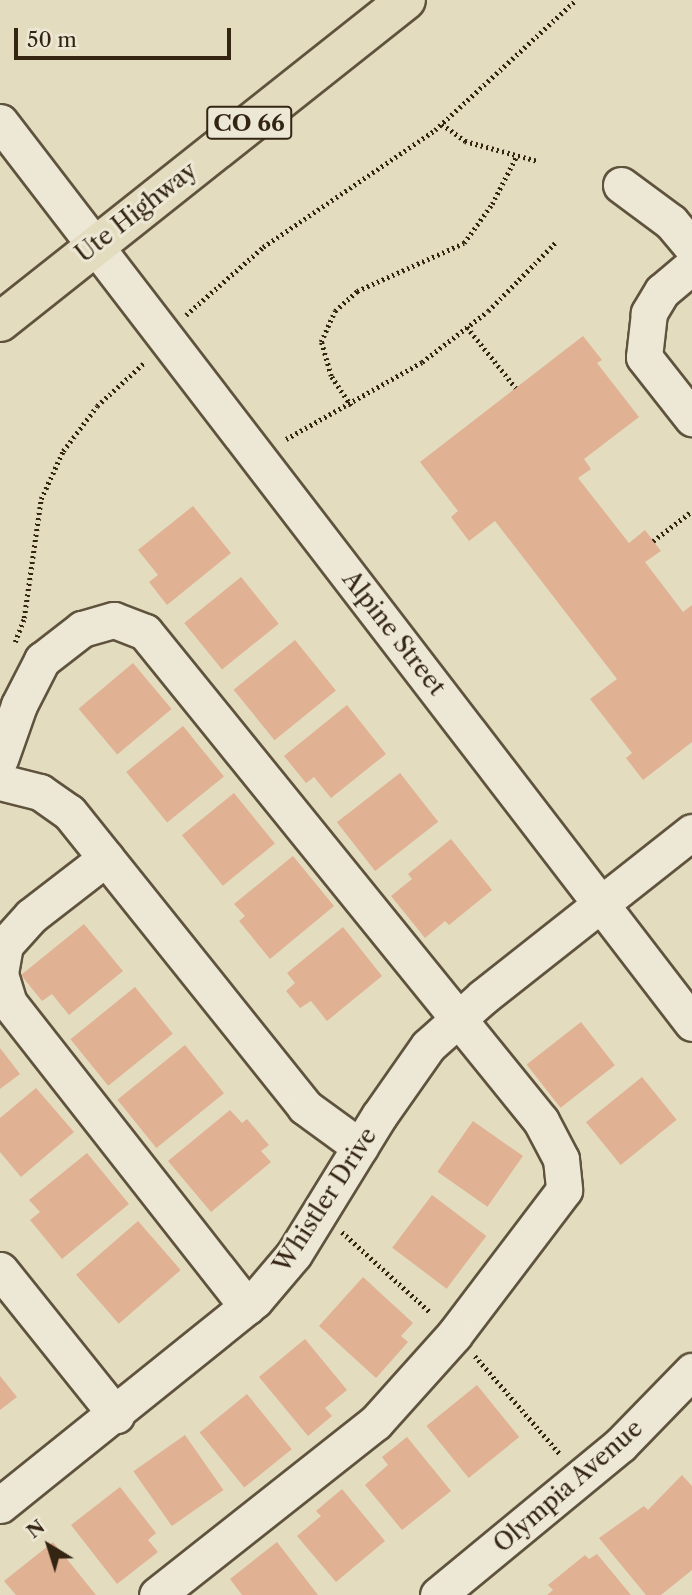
<!DOCTYPE html>
<html>
<head>
<meta charset="utf-8">
<style>
	body { margin:0 }
	#map { position:relative; width:692px; height:1595px; overflow:hidden; background:#e3dcbf; font-family:"Libre Caslon Text",serif }
	div>[style] { position:absolute }
	[style*='--x'] { left:calc(var(--x)*1px); top:calc(var(--y)*1px); width:calc(var(--w)*1px); rotate:calc(var(--a)*1deg) }
	.building>* { inset:0; background:#e1b194; transform-origin:0 0 }
	.path>* { height:4.5px; margin-top:-2.25px; transform-origin:0; background:repeating-linear-gradient(90deg,#342513 0 2px,transparent 0 5.5px) }
	.roads { filter:drop-shadow(2px 0 #60533e) drop-shadow(-2px 0 #60533e) drop-shadow(0 2px #60533e) drop-shadow(0 -2px #60533e) }
	.minor>* { height:35px; margin:-17.5px; padding:0 17.5px; transform-origin:17.5px; border-radius:17.5px; background:#ede8d5 }
	.major>* { height:38px; margin:-19px; padding:0 19px; transform-origin:19px; border-radius:19px; background:#e3dcbf }
	span { translate:-50% -50%; white-space:nowrap; text-align:center; line-height:1.15; -webkit-text-stroke:6px #ede8d5; paint-order:stroke }
	.shield-label span { padding:2px 5px; background:#ede8d5; border:2px solid; border-radius:5px; -webkit-text-stroke-width:0 }
	.shield-label { font-size:23px; color:#342513; font-weight:700 }
	.street-label { font-size:24px; color:#342513 }
	.north { position:absolute; left:14px; top:1511px; width:70px; height:70px; -webkit-text-stroke:5px #ede8d5; paint-order:stroke; rotate:322deg; font-size:19px; font-weight:700; line-height:28px; text-align:center; color:#342513 }
	.north::after { content:''; display:block; margin:auto; width:24px; height:32px; background:#342513; clip-path:polygon(50% 0,100% 100%,50% 72%,0 100%) }
	.scale { position:absolute; left:14px; top:28px; width:217px; height:32px; box-sizing:border-box; border:4px solid #342513; border-top:0; padding-left:9px; font-size:21px; line-height:24px; white-space:nowrap; color:#342513; -webkit-text-stroke:5px #ede8d5; paint-order:stroke }
</style>
</head>
<body>
<div id="map">
	<div class="building">
		<i style="clip-path:polygon(583px 336px,602px 360px,597px 363px,639px 417px,584px 459px,591px 469px,578px 478px,629px 543px,645px 530px,661px 551px,645px 562px,683px 612px,692px 605px,692px 742px,643px 780px,626px 758px,632px 753px,590px 699px,617px 679px,495px 521px,469px 541px,451px 517px,458px 511px,420px 462px)"></i>
		<i style="clip-path:polygon(193px 506px,231px 553px,167px 605px,149px 582px,158px 575px,138px 550px)"></i>
		<i style="left:241px;top:577px;width:60px;height:73px;rotate:51deg"></i>
		<i style="left:295px;top:640px;width:65px;height:79px;rotate:51deg"></i>
		<i style="left:133px;top:663px;width:60px;height:71px;rotate:50deg"></i>
		<i style="clip-path:polygon(347px 705px,386px 754px,331px 798px,314px 777px,306px 783px,284px 756px)"></i>
		<i style="left:183px;top:726px;width:65px;height:73px;rotate:51deg"></i>
		<i style="left:400px;top:773px;width:62px;height:80px;rotate:52deg"></i>
		<i style="left:234px;top:793px;width:65px;height:67px;rotate:51deg"></i>
		<i style="clip-path:polygon(451px 839px,492px 890px,449px 925px,445px 921px,425px 938px,391px 896px,412px 879px,408px 874px)"></i>
		<i style="clip-path:polygon(293px 856px,334px 906px,270px 959px,239px 921px,245px 916px,234px 904px)"></i>
		<i style="clip-path:polygon(84px 924px,123px 971px,69px 1015px,52px 994px,42px 1001px,21px 975px)"></i>
		<i style="clip-path:polygon(343px 927px,382px 976px,327px 1021px,311px 1001px,300px 1008px,286px 991px,295px 983px,287px 973px)"></i>
		<i style="left:135px;top:987px;width:60px;height:83px;rotate:51deg"></i>
		<i style="left:581px;top:1022px;width:55px;height:69px;rotate:52deg"></i>
		<i style="left:185px;top:1045px;width:62px;height:87px;rotate:51deg"></i>
		<i style="clip-path:polygon(0 1048px,20px 1074px,0 1089px)"></i>
		<i style="left:642px;top:1077px;width:55px;height:72px;rotate:51deg"></i>
		<i style="clip-path:polygon(36px 1088px,74px 1132px,21px 1177px,0 1152px,0 1118px)"></i>
		<i style="clip-path:polygon(230px 1110px,242px 1123px,247px 1119px,269px 1145px,261px 1151px,271px 1162px,211px 1212px,168px 1161px)"></i>
		<i style="left:473px;top:1121px;width:61px;height:62px;rotate:35deg"></i>
		<i style="clip-path:polygon(87px 1153px,129px 1204px,62px 1259px,30px 1220px,40px 1212px,29px 1200px)"></i>
		<i style="left:432px;top:1195px;width:68px;height:66px;rotate:37deg"></i>
		<i style="left:138px;top:1221px;width:65px;height:82px;rotate:49deg"></i>
		<i style="clip-path:polygon(363px 1277px,413px 1323px,401px 1336px,408px 1342px,376px 1378px,319px 1326px)"></i>
		<i style="clip-path:polygon(305px 1339px,347px 1390px,325px 1408px,332px 1416px,308px 1436px,259px 1377px)"></i>
		<i style="clip-path:polygon(0 1376px,17px 1397px,0 1410px)"></i>
		<i style="left:477px;top:1385px;width:67px;height:65px;rotate:51deg"></i>
		<i style="left:247px;top:1394px;width:71px;height:61px;rotate:51deg"></i>
		<i style="left:185px;top:1435px;width:67px;height:63px;rotate:55deg"></i>
		<i style="clip-path:polygon(407px 1437px,451px 1491px,402px 1530px,365px 1485px,388px 1465px,382px 1457px)"></i>
		<i style="clip-path:polygon(682px 1475px,692px 1486px,692px 1570px,661px 1595px,646px 1595px,599px 1538px,644px 1506px,648px 1510px)"></i>
		<i style="clip-path:polygon(120px 1487px,156px 1533px,148px 1540px,158px 1552px,117px 1584px,71px 1525px)"></i>
		<i style="clip-path:polygon(342px 1489px,385px 1541px,336px 1582px,297px 1536px,321px 1516px,316px 1511px)"></i>
		<i style="clip-path:polygon(53px 1542px,96px 1595px,16px 1595px,4px 1581px)"></i>
		<i style="clip-path:polygon(277px 1542px,318px 1595px,242px 1595px,230px 1579px)"></i>
		<i style="clip-path:polygon(597px 1554px,631px 1595px,547px 1595px,553px 1590px,548px 1585px,585px 1555px,589px 1559px)"></i>
	</div>
	<div class="path">
		<i style="--x:442;--y:124;--w:29;--a:36"></i>
		<i style="--x:465;--y:141;--w:76;--a:15.3"></i>
		<i style="--x:186;--y:315;--w:103;--a:-41.4"></i>
		<i style="--x:263;--y:247;--w:208;--a:-34.2"></i>
		<i style="--x:435;--y:130;--w:192;--a:-42.7"></i>
		<i style="--x:467;--y:327;--w:78;--a:51.2"></i>
		<i style="--x:351;--y:406;--w:36;--a:-124"></i>
		<i style="--x:331;--y:376;--w:35;--a:-106"></i>
		<i style="--x:321;--y:342;--w:34;--a:-66"></i>
		<i style="--x:335;--y:311;--w:30;--a:-42"></i>
		<i style="--x:357;--y:291;--w:117;--a:-24.2"></i>
		<i style="--x:464;--y:243;--w:48;--a:-54.3"></i>
		<i style="--x:492;--y:204;--w:53;--a:-62.9"></i>
		<i style="--x:286;--y:439;--w:156;--a:-29.5"></i>
		<i style="--x:422;--y:362;--w:83;--a:-37.7"></i>
		<i style="--x:488;--y:311;--w:97;--a:-45.4"></i>
		<i style="--x:653;--y:541;--w:49;--a:-37.6"></i>
		<i style="--x:15;--y:642;--w:26;--a:-69"></i>
		<i style="--x:24;--y:618;--w:120;--a:-81.9"></i>
		<i style="--x:41;--y:499;--w:53;--a:-65.4"></i>
		<i style="--x:63;--y:451;--w:56;--a:-52.9"></i>
		<i style="--x:97;--y:406;--w:65;--a:-42.5"></i>
		<i style="--x:342;--y:1232;--w:120;--a:42.3"></i>
		<i style="--x:475;--y:1356;--w:131;--a:49"></i>
	</div>
	<div class="roads">
		<div class="minor">
			<i style="--x:0;--y:122;--w:1136;--a:52.47"></i>
			<i style="--x:621;--y:185;--w:62;--a:36.5"></i>
			<i style="--x:671;--y:222;--w:33;--a:50"></i>
			<i style="--x:692;--y:266;--w:39;--a:140"></i>
			<i style="--x:662;--y:291;--w:26;--a:121"></i>
			<i style="--x:649;--y:313;--w:44;--a:96.5"></i>
			<i style="--x:644;--y:357;--w:78;--a:51.8"></i>
			<i style="--x:0;--y:759;--w:57;--a:-70.6"></i>
			<i style="--x:19;--y:705;--w:51;--a:-62.9"></i>
			<i style="--x:42;--y:660;--w:51;--a:-37.8"></i>
			<i style="--x:82;--y:629;--w:33;--a:-16"></i>
			<i style="--x:114;--y:620;--w:33;--a:21"></i>
			<i style="--x:145;--y:632;--w:629;--a:51"></i>
			<i style="--x:541;--y:1121;--w:43;--a:62.2"></i>
			<i style="--x:561;--y:1159;--w:31;--a:84"></i>
			<i style="--x:564;--y:1190;--w:182;--a:127.2"></i>
			<i style="--x:454;--y:1335;--w:117;--a:131.9"></i>
			<i style="--x:376;--y:1422;--w:279;--a:141.7"></i>
			<i style="--x:0;--y:782;--w:41;--a:14"></i>
			<i style="--x:40;--y:792;--w:35;--a:35"></i>
			<i style="--x:69;--y:812;--w:378;--a:51.3"></i>
			<i style="--x:305;--y:1107;--w:68;--a:36"></i>
			<i style="--x:106;--y:858;--w:95;--a:142.3"></i>
			<i style="--x:31;--y:916;--w:39;--a:132"></i>
			<i style="--x:5;--y:945;--w:29;--a:100"></i>
			<i style="--x:0;--y:974;--w:30;--a:73"></i>
			<i style="--x:9;--y:1003;--w:386;--a:51.9"></i>
			<i style="--x:0;--y:1270;--w:186;--a:51.3"></i>
			<i style="--x:0;--y:1505;--w:327;--a:-38.8"></i>
			<i style="--x:255;--y:1300;--w:60;--a:-49.7"></i>
			<i style="--x:294;--y:1254;--w:162;--a:-58.4"></i>
			<i style="--x:379;--y:1116;--w:85;--a:-55"></i>
			<i style="--x:428;--y:1046;--w:74;--a:-41.7"></i>
			<i style="--x:483;--y:997;--w:266;--a:-38.3"></i>
			<i style="--x:438;--y:1595;--w:237;--a:-39.5"></i>
			<i style="--x:621;--y:1444;--w:102;--a:-45.8"></i>
		</div>
		<div class="major">
			<i style="--x:0;--y:322;--w:518;--a:-38.42"></i>
		</div>
	</div>
	<div class="shield-label">
		<span style="left:249px;top:123px">CO 66</span>
	</div>
	<div class="street-label">
		<span style="left:136px;top:212px;rotate:-38deg">Ute Highway</span>
		<span style="left:394px;top:633px;rotate:52deg">Alpine Street</span>
		<span style="left:325px;top:1200px;rotate:-57deg">Whistler Drive</span>
		<span style="left:568px;top:1486px;rotate:-41deg">Olympia Avenue</span>
	</div>
	<div class="north">N</div>
	<div class="scale">50 m</div>
</div>
</body>
</html>
